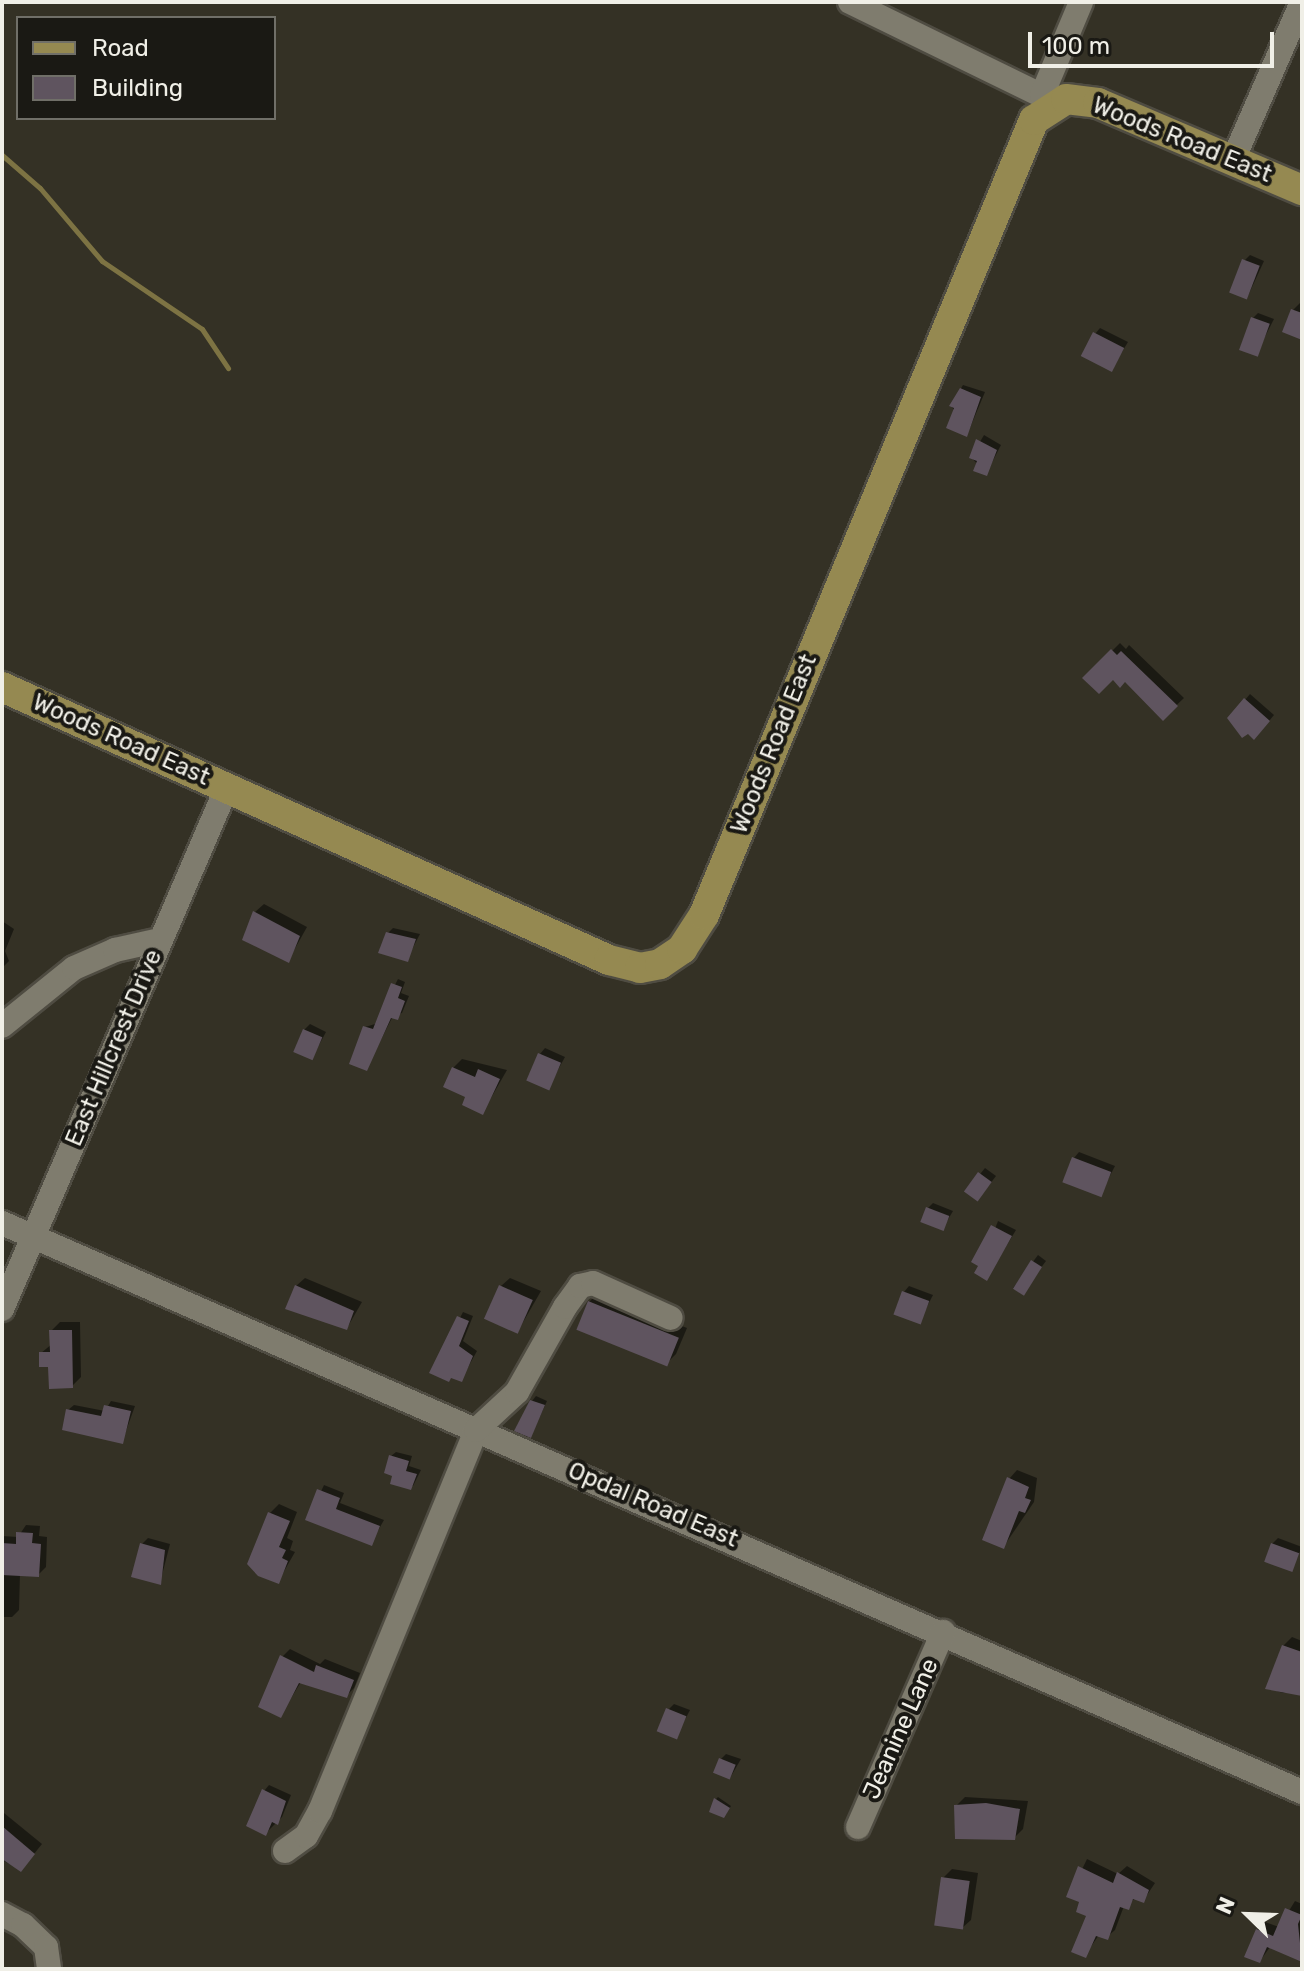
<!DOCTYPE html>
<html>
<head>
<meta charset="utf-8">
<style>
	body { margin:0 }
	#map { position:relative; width:1304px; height:1971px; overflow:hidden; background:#343125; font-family:Rubik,sans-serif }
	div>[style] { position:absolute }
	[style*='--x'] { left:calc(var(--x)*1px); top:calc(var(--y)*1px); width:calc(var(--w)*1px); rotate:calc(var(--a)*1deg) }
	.shadow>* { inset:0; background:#0007; transform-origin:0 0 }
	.stream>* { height:5px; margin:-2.5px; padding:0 2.5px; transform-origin:2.5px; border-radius:2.5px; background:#7d7343 }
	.building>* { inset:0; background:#5f545f; transform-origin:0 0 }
	.roads { filter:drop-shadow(2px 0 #4f4c42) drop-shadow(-2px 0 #4f4c42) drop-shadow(0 2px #4f4c42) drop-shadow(0 -2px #4f4c42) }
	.minor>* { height:24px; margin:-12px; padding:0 12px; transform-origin:12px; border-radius:12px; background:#7f7c6e }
	.major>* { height:30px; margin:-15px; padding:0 15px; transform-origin:15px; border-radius:15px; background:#958951 }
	span { translate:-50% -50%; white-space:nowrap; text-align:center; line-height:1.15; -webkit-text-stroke:8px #1a1914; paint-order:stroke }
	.street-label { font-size:24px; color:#f0efe7 }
	.frame { position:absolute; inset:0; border:4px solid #f0efe7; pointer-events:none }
	.legend { position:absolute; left:16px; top:16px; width:260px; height:104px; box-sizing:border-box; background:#1a1914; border:2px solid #706f68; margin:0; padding:10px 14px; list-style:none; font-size:24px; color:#f0efe7 }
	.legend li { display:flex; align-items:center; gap:16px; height:40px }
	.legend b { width:40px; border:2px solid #706f68 }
	.north { position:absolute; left:1208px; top:1875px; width:80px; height:80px; -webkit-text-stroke:6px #1a1914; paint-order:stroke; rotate:293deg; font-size:22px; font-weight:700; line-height:32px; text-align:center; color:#f0efe7 }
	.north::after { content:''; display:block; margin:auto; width:28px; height:36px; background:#f0efe7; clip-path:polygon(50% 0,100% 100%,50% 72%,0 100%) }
	.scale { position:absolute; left:1028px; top:32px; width:246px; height:36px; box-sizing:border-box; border:4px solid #f0efe7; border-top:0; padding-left:10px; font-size:24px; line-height:28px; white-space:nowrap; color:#f0efe7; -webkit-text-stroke:6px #1a1914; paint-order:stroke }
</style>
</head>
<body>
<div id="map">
	<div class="shadow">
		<i style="clip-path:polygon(1250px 255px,1264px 261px,1247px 298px,1244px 261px)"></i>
		<i style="clip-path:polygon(1302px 301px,1302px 338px,1293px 310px)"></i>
		<i style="clip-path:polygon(1258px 313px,1274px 319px,1256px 354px,1253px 318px)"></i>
		<i style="clip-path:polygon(1100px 328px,1128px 342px,1111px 370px,1095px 334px)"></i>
		<i style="clip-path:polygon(963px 385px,985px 392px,967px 435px,951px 405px)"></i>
		<i style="clip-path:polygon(984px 435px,1001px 445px,986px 474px,971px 457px)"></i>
		<i style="clip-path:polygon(1120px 643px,1126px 649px,1129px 645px,1184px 698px,1163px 718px,1125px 680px,1085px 678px)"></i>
		<i style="clip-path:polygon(1250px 694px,1274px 715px,1260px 732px,1245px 700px)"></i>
		<i style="clip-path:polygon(264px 904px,307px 927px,288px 961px,255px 912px)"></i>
		<i style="clip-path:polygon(2px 921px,14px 929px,5px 951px,9px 961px,2px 968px)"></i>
		<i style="clip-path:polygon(393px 928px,420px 934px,407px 959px,388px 933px)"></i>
		<i style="clip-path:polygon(398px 979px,405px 982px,401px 993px,409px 996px,402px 1013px,393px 1016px,366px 1069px,365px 1027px,375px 1024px)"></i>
		<i style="clip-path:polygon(310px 1024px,326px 1032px,312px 1058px,304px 1030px)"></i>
		<i style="clip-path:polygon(545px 1048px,565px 1057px,548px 1088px,540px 1054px)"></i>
		<i style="clip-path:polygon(462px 1059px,507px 1070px,483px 1112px,453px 1068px)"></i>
		<i style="clip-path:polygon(1079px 1152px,1115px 1166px,1100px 1195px,1074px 1158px)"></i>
		<i style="clip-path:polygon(985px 1168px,996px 1176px,983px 1193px,967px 1190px)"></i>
		<i style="clip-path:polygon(933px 1203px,953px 1211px,943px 1228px,928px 1208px)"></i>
		<i style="clip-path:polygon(998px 1221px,1016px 1230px,987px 1278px,981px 1265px)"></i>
		<i style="left:1038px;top:1255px;width:10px;height:41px;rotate:37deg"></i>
		<i style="clip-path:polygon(305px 1278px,362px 1302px,347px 1328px,296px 1286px)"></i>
		<i style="clip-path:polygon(510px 1278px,541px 1291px,518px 1331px,501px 1286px)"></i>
		<i style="clip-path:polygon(909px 1286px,933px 1295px,919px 1322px,904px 1292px)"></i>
		<i style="clip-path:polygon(598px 1293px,687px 1328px,676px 1354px,667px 1363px,589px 1302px)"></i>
		<i style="clip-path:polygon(463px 1312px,473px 1316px,463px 1341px,477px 1351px,461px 1380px,432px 1372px)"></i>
		<i style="clip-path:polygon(60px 1322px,80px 1322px,81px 1377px,72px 1386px,41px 1353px,52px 1344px,51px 1331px)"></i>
		<i style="clip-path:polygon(536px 1396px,547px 1401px,531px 1436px,532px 1401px)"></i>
		<i style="clip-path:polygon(111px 1401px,135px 1406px,122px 1442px,68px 1410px,74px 1405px,105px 1411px)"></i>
		<i style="clip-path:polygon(396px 1452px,412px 1456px,409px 1466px,421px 1470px,413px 1486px,393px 1483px,391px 1456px)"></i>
		<i style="clip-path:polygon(1017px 1470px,1037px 1478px,1034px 1502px,1004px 1546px,1009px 1479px)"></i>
		<i style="clip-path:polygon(324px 1485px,344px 1493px,340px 1503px,384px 1520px,371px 1543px,308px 1519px)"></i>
		<i style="clip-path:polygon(279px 1504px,297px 1512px,287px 1538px,293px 1541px,290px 1550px,295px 1552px,278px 1582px,270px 1513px)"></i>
		<i style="clip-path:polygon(26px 1525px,40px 1526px,39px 1536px,47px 1537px,46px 1567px,38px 1575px,20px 1574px,19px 1610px,12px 1617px,2px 1617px,2px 1536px,18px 1537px)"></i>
		<i style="clip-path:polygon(148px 1538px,170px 1544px,160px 1583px,142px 1544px)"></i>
		<i style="clip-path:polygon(1278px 1538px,1302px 1547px,1292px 1569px,1272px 1544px)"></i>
		<i style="clip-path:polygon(1292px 1637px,1302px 1641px,1302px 1690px,1283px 1693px,1268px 1688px,1283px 1646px)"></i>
		<i style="clip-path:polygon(290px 1649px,320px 1664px,325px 1659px,360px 1673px,354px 1688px,347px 1695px,301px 1682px,280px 1716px,282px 1657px)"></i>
		<i style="clip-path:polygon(674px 1704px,690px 1710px,676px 1737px,668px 1710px)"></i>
		<i style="clip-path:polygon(726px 1754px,741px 1759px,730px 1778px,721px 1759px)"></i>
		<i style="clip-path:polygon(269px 1785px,291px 1795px,282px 1817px,266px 1833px,264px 1791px)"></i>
		<i style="clip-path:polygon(718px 1797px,731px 1806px,726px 1814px,716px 1799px)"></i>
		<i style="clip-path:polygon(965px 1797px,1028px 1801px,1023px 1829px,1014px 1838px,956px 1806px)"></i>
		<i style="clip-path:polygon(4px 1813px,42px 1844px,21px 1870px,2px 1860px)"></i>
		<i style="clip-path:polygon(1087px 1859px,1118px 1874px,1127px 1866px,1155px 1883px,1143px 1901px,1136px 1898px,1124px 1906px,1115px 1930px,1107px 1937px,1099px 1935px,1085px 1955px,1089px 1915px,1082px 1901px,1069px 1896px)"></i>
		<i style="clip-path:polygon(952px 1869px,978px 1873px,971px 1920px,962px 1928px,943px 1878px)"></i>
		<i style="clip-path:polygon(1295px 1901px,1302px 1904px,1302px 1960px,1270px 1947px,1260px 1961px,1257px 1930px,1265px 1922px,1279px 1927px)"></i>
	</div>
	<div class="stream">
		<i style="--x:2;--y:155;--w:50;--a:41"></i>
		<i style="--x:40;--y:188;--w:96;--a:49.7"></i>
		<i style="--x:102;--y:261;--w:121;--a:34.2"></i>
		<i style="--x:202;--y:329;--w:47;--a:56.3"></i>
	</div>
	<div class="building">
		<i style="left:1242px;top:259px;width:19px;height:36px;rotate:21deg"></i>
		<i style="clip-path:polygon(1291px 309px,1302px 313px,1302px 340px,1282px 332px)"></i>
		<i style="left:1251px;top:317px;width:20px;height:35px;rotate:20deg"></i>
		<i style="left:1093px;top:332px;width:35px;height:27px;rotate:27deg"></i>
		<i style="clip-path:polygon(960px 388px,981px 397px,967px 437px,946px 428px,954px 408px,949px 406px)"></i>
		<i style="clip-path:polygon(976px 439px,997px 450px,987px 476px,973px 471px,977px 461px,969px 458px)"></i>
		<i style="clip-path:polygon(1111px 649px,1117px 655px,1121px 651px,1178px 706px,1163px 721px,1125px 682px,1120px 688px,1113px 680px,1099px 694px,1082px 678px)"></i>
		<i style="clip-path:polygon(1244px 698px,1270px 721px,1254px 740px,1248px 734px,1242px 738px,1227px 718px)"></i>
		<i style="clip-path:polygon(253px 911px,300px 936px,289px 963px,242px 940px)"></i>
		<i style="clip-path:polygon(386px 932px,416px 939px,408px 962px,378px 953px)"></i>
		<i style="clip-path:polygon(391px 983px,402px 987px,398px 998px,405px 1001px,398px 1020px,391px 1018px,367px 1071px,349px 1064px,363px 1026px,373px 1029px)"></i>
		<i style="left:303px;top:1029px;width:21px;height:25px;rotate:23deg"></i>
		<i style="left:538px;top:1053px;width:25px;height:30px;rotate:23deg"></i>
		<i style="clip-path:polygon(452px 1067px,475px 1077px,478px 1069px,500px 1079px,483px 1115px,462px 1105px,465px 1097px,443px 1087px)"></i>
		<i style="left:1072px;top:1157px;width:42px;height:27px;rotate:21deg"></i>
		<i style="left:978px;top:1172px;width:17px;height:24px;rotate:36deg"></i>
		<i style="left:926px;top:1207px;width:25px;height:16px;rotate:21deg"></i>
		<i style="clip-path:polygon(991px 1225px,1012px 1236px,987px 1281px,974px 1273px,978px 1266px,971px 1262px)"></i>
		<i style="left:1031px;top:1260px;width:13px;height:34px;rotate:32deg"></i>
		<i style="clip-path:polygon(295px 1285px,354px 1311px,347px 1330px,285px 1309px)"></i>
		<i style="left:499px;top:1285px;width:37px;height:37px;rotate:24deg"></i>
		<i style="left:902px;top:1291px;width:29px;height:25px;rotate:20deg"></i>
		<i style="left:588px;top:1301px;width:98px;height:31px;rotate:22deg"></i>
		<i style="clip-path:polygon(457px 1316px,469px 1321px,459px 1346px,473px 1356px,462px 1382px,451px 1378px,449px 1382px,429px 1373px)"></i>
		<i style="clip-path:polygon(49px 1330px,72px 1330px,73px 1388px,49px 1389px,48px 1367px,39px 1367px,39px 1352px,50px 1352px)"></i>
		<i style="clip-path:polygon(530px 1400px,545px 1405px,531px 1438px,514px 1431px)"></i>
		<i style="clip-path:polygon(104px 1405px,131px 1411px,123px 1444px,62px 1430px,66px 1409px,101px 1416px)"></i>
		<i style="clip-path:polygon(389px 1455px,409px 1461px,406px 1471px,417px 1474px,411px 1490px,390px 1484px,392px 1476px,384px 1473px)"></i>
		<i style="clip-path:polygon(1007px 1477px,1029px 1487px,1025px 1498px,1031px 1500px,1025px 1513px,1019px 1511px,1004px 1549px,982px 1540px)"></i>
		<i style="clip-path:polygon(317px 1489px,340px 1498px,336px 1509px,380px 1526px,372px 1546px,305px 1520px)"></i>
		<i style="clip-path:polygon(268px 1512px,290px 1521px,279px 1547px,286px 1550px,282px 1558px,288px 1561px,279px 1584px,258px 1576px,247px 1564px)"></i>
		<i style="clip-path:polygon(16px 1532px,33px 1533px,32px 1543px,41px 1544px,39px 1577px,2px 1575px,2px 1543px,16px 1544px)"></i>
		<i style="clip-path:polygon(140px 1543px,165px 1550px,161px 1585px,131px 1577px)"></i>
		<i style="left:1271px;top:1543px;width:30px;height:20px;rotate:20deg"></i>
		<i style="clip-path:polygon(1282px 1645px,1302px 1652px,1302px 1696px,1265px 1689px)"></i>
		<i style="clip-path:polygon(280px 1655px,314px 1672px,316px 1665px,354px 1680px,347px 1698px,299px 1683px,281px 1718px,258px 1707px)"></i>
		<i style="left:666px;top:1708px;width:22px;height:25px;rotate:22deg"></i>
		<i style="left:719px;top:1758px;width:18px;height:16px;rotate:22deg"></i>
		<i style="clip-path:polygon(262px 1789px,286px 1801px,278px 1825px,272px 1822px,266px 1836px,246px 1826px)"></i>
		<i style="clip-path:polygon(714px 1798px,730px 1808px,724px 1818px,709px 1812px)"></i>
		<i style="clip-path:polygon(986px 1803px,1020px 1809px,1015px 1840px,955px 1839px,954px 1805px)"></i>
		<i style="clip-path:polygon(2px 1826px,35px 1854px,21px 1872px,2px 1859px)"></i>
		<i style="clip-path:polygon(1078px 1866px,1113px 1883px,1117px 1872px,1149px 1890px,1144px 1903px,1133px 1899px,1129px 1910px,1120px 1907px,1108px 1940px,1096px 1936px,1086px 1958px,1071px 1952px,1086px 1916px,1076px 1912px,1079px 1902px,1066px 1897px)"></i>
		<i style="left:941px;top:1877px;width:29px;height:49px;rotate:8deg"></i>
		<i style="clip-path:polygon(1285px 1908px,1302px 1915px,1298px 1924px,1302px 1962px,1267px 1947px,1260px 1963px,1244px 1957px,1256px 1929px,1273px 1936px)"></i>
	</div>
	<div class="roads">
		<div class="minor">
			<i style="--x:850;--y:2;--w:228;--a:26"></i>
			<i style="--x:1042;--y:95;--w:101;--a:-67.2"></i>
			<i style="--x:1233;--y:160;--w:172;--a:-66.4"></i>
			<i style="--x:2;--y:1026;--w:92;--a:-38.9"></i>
			<i style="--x:74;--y:968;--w:45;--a:-23.7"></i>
			<i style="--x:115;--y:950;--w:46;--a:-12.5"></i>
			<i style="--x:2;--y:1223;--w:1419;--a:23.64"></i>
			<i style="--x:2;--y:1309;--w:568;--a:-66.68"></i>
			<i style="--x:858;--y:1827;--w:213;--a:-66.4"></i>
			<i style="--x:285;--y:1851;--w:26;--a:-36"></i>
			<i style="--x:306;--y:1836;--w:29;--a:-61"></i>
			<i style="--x:320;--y:1811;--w:412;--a:-67.7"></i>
			<i style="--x:476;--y:1430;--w:56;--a:-42.8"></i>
			<i style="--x:517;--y:1392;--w:98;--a:-60.5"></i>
			<i style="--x:565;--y:1307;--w:26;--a:-54"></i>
			<i style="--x:580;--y:1286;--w:13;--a:-13"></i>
			<i style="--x:593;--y:1283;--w:85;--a:24.2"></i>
			<i style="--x:2;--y:1914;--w:24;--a:28"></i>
			<i style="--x:23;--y:1925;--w:32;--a:44"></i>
			<i style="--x:46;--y:1947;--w:22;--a:82"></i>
		</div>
		<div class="major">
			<i style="--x:2;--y:687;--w:666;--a:24.22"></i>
			<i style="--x:609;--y:960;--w:32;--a:14"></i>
			<i style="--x:640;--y:968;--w:20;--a:-11"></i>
			<i style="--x:660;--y:964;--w:27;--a:-34"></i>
			<i style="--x:682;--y:949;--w:40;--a:-57.1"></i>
			<i style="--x:704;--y:915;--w:861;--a:-67.46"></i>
			<i style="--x:1034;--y:120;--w:38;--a:-33"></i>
			<i style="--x:1066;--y:99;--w:32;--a:7"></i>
			<i style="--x:1098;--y:103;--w:222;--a:23.1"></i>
		</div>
	</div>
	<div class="street-label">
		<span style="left:1182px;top:140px;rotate:22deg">Woods Road East</span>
		<span style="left:121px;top:740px;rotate:24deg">Woods Road East</span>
		<span style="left:774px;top:744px;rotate:-68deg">Woods Road East</span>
		<span style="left:114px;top:1048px;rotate:-67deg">East Hillcrest Drive</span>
		<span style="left:653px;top:1505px;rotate:23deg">Opdal Road East</span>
		<span style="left:901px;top:1729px;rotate:-66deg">Jeanine Lane</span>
	</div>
	<div class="frame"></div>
	<ul class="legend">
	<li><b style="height:10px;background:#958951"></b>Road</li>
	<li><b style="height:22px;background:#5f545f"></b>Building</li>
	</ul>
	<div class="north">N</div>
	<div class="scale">100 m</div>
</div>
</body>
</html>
